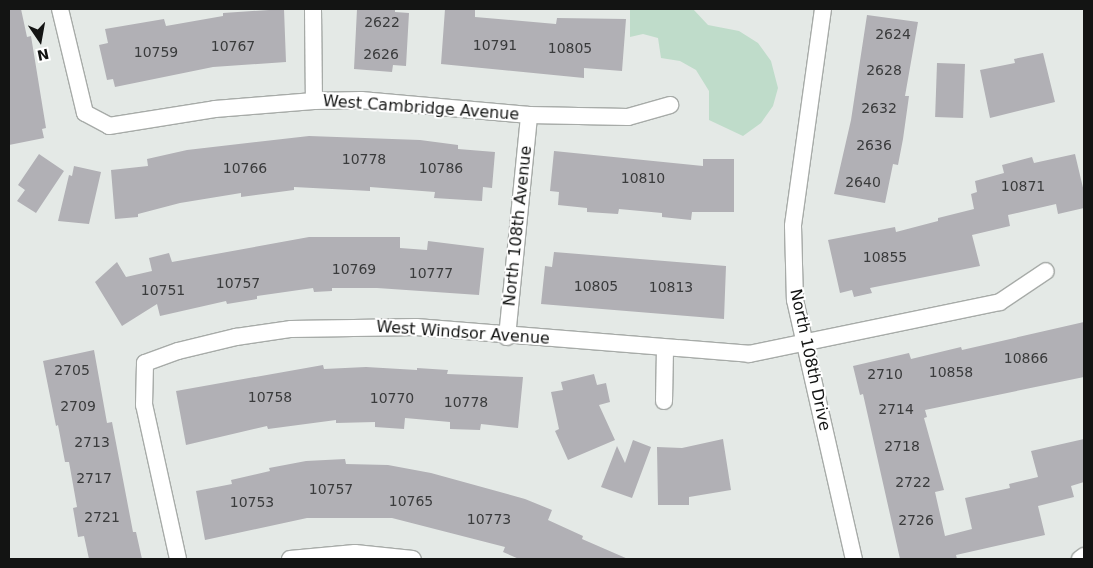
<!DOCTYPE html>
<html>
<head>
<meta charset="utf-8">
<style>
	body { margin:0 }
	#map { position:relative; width:1093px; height:568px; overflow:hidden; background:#e4e9e6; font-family:"DejaVu Sans",sans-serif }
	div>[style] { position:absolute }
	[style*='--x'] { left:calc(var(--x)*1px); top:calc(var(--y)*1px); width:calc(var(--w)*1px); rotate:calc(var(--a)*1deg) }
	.green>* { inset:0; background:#bfdcca }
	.building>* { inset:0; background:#b1b0b5; transform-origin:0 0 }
	.roads { filter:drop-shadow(1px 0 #a7aba8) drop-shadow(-1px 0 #a7aba8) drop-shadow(0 1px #a7aba8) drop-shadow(0 -1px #a7aba8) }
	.minor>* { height:16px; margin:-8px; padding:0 8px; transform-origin:8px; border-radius:8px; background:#fff }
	span { translate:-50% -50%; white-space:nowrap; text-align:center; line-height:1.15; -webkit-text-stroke:4px #fff; paint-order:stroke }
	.number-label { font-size:14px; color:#3a3b3c }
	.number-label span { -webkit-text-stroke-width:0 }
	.street-label { font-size:16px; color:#131413 }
	.frame { position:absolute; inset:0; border:10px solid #131413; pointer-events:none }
	.north { position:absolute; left:15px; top:15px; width:50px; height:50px; -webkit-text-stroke:4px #fff; paint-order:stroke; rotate:168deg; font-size:14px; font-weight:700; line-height:20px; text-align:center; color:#131413 }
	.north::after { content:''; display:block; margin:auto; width:18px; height:22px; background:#131413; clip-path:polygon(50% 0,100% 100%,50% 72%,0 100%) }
</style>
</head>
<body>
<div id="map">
	<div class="green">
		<i style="clip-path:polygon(630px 9px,693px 9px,708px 25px,739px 31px,758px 43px,771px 61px,778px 88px,773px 106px,761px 123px,743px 136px,709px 120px,709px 91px,696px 70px,680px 61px,661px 58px,658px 38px,643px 34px,630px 37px)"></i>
	</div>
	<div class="building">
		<i style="clip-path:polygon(9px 9px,21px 9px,27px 37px,31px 36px,46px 128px,42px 129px,44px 138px,9px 145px)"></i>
		<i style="clip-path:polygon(284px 9px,286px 62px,213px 67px,115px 87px,113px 79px,107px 80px,99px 45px,108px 43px,105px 29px,164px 19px,166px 26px,223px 16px,223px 13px)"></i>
		<i style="clip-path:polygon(357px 9px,395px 9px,395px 12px,409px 13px,406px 66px,393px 65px,392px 72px,354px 69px)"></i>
		<i style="clip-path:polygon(445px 9px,475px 9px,475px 17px,556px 24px,557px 18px,626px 19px,622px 71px,584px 68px,584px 78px,441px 64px)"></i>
		<i style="clip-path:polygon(867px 15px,918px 22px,905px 96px,909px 96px,903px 139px,898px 165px,893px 164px,885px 203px,834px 194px,851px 120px)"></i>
		<i style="clip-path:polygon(1043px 53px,1055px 102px,990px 118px,980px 70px,1015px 63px,1014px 59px)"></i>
		<i style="left:937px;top:63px;width:28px;height:54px;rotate:2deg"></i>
		<i style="clip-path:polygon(309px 136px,420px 140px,458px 145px,458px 149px,495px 152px,492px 188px,483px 187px,482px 201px,434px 198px,435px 192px,370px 187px,370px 191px,294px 187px,294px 190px,241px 197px,241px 193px,180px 203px,138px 214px,138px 217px,115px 219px,111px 170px,148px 166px,147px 159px,187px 150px)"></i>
		<i style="clip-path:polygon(554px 151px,703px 166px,703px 159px,734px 159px,734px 212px,692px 212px,691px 220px,662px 217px,662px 213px,619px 209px,618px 214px,587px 212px,587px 208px,558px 205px,559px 192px,550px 191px)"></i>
		<i style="clip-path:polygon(39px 154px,64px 171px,36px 213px,17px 201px,25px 190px,18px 185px)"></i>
		<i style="clip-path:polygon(1075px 154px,1084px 192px,1084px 208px,1058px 214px,1056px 204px,1008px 215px,1010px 226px,972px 235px,980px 266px,870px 288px,872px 293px,854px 297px,852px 290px,840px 293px,828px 240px,895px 227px,896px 232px,938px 221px,938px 218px,974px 209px,971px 194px,977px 192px,975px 181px,1004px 173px,1002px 165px,1032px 157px,1034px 163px)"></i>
		<i style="clip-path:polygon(74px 166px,101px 172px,89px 224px,58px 221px,69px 175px,72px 176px)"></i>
		<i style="clip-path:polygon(309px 237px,400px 237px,400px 248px,427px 250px,428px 241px,484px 248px,479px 295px,377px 288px,332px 288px,332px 291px,314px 292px,313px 288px,257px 296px,257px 299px,227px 304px,226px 301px,160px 316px,157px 304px,122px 326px,95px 282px,117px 262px,126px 277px,152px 271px,149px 258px,169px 253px,172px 262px)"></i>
		<i style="clip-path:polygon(554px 252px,726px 266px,724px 319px,541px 304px,545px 266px,552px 267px)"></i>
		<i style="clip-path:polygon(1084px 322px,1084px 377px,925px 410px,927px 417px,924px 418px,944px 490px,935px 492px,945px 536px,972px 529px,965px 498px,1010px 488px,1009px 484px,1038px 477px,1031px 451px,1084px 439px,1084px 482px,1071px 486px,1074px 497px,1038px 506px,1045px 535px,956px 555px,957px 559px,900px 559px,863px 394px,860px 395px,853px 366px,909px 353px,911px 359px,961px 347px,962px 350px)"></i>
		<i style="clip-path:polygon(94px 350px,107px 423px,112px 422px,133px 532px,136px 532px,142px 559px,89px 559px,84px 536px,78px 537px,73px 508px,77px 507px,69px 462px,65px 462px,58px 425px,56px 426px,43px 361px)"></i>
		<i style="clip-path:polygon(323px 365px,324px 369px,366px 367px,417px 370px,417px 368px,448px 370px,447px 374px,523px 377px,518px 428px,481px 424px,480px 430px,450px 429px,450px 422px,405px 418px,404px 429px,375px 427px,375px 422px,336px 423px,336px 420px,268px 429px,267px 426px,186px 445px,176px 391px)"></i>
		<i style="clip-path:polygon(594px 374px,597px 385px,606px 383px,610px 402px,599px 405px,615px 440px,568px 460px,555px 431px,559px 429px,551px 392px,563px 390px,561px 382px)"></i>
		<i style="clip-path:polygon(723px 439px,731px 490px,689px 497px,689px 505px,658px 505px,657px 447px,682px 448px)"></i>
		<i style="clip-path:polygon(633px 440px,651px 447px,632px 498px,601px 487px,617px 446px,625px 463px)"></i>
		<i style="clip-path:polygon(345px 459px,346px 464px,388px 465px,431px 473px,525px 499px,552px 510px,548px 520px,583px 536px,582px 539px,628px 559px,519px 559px,503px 552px,505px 547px,392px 518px,307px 518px,205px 540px,196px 491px,232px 484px,231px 480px,270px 471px,269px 468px,306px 461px)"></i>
	</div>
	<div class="roads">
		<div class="minor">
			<i style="--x:60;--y:9;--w:107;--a:76.5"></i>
			<i style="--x:85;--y:113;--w:27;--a:28"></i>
			<i style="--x:109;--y:126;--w:107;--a:-9.1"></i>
			<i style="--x:215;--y:109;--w:99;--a:-4.6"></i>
			<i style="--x:314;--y:101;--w:47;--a:-1.2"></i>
			<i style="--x:361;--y:100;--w:169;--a:5.1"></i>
			<i style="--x:529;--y:115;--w:99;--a:1.2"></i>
			<i style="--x:628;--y:117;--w:44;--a:-15.9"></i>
			<i style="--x:313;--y:9;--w:92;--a:89.4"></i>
			<i style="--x:823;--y:9;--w:219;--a:97.9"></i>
			<i style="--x:793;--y:226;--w:74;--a:88.5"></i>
			<i style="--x:795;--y:300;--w:266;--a:77.2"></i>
			<i style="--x:507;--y:337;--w:223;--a:-84.3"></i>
			<i style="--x:664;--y:401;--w:53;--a:-88.9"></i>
			<i style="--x:178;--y:559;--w:158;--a:-102.4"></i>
			<i style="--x:144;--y:405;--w:42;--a:-88.6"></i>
			<i style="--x:145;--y:363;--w:35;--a:-20"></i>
			<i style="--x:178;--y:351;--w:60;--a:-13.6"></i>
			<i style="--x:236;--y:337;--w:56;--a:-8.3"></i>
			<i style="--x:291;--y:329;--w:125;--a:-0.9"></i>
			<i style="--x:416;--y:327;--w:334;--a:4.6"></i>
			<i style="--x:749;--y:354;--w:256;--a:-11.7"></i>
			<i style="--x:1000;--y:302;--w:55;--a:-34"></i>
			<i style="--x:290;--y:559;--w:65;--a:-5.3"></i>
			<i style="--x:355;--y:553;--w:58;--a:5.9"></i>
			<i style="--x:1080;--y:559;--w:5;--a:-37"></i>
		</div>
	</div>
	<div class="number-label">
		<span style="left:382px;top:22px">2622</span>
		<span style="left:893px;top:34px">2624</span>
		<span style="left:495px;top:45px">10791</span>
		<span style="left:233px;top:46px">10767</span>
		<span style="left:570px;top:48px">10805</span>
		<span style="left:156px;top:52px">10759</span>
		<span style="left:381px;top:54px">2626</span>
		<span style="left:884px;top:70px">2628</span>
		<span style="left:879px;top:108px">2632</span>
		<span style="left:874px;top:145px">2636</span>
		<span style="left:364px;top:159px">10778</span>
		<span style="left:245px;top:168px">10766</span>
		<span style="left:441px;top:168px">10786</span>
		<span style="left:643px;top:178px">10810</span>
		<span style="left:863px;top:182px">2640</span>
		<span style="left:1023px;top:186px">10871</span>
		<span style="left:885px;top:257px">10855</span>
		<span style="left:354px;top:269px">10769</span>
		<span style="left:431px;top:273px">10777</span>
		<span style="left:238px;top:283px">10757</span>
		<span style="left:596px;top:286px">10805</span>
		<span style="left:671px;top:287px">10813</span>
		<span style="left:163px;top:290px">10751</span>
		<span style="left:1026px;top:358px">10866</span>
		<span style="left:72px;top:370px">2705</span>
		<span style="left:951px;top:372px">10858</span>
		<span style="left:885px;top:374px">2710</span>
		<span style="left:270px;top:397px">10758</span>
		<span style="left:392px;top:398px">10770</span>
		<span style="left:466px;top:402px">10778</span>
		<span style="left:78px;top:406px">2709</span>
		<span style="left:896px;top:409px">2714</span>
		<span style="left:92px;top:442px">2713</span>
		<span style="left:902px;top:446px">2718</span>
		<span style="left:94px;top:478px">2717</span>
		<span style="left:913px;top:482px">2722</span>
		<span style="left:331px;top:489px">10757</span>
		<span style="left:411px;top:501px">10765</span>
		<span style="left:252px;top:502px">10753</span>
		<span style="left:102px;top:517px">2721</span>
		<span style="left:489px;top:519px">10773</span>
		<span style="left:916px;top:520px">2726</span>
	</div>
	<div class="street-label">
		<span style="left:421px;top:108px;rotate:4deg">West Cambridge Avenue</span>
		<span style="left:518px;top:226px;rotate:-84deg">North 108th Avenue</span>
		<span style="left:463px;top:333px;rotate:4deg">West Windsor Avenue</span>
		<span style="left:810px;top:360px;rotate:78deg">North 108th Drive</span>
	</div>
	<div class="frame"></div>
	<div class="north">N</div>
</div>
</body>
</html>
